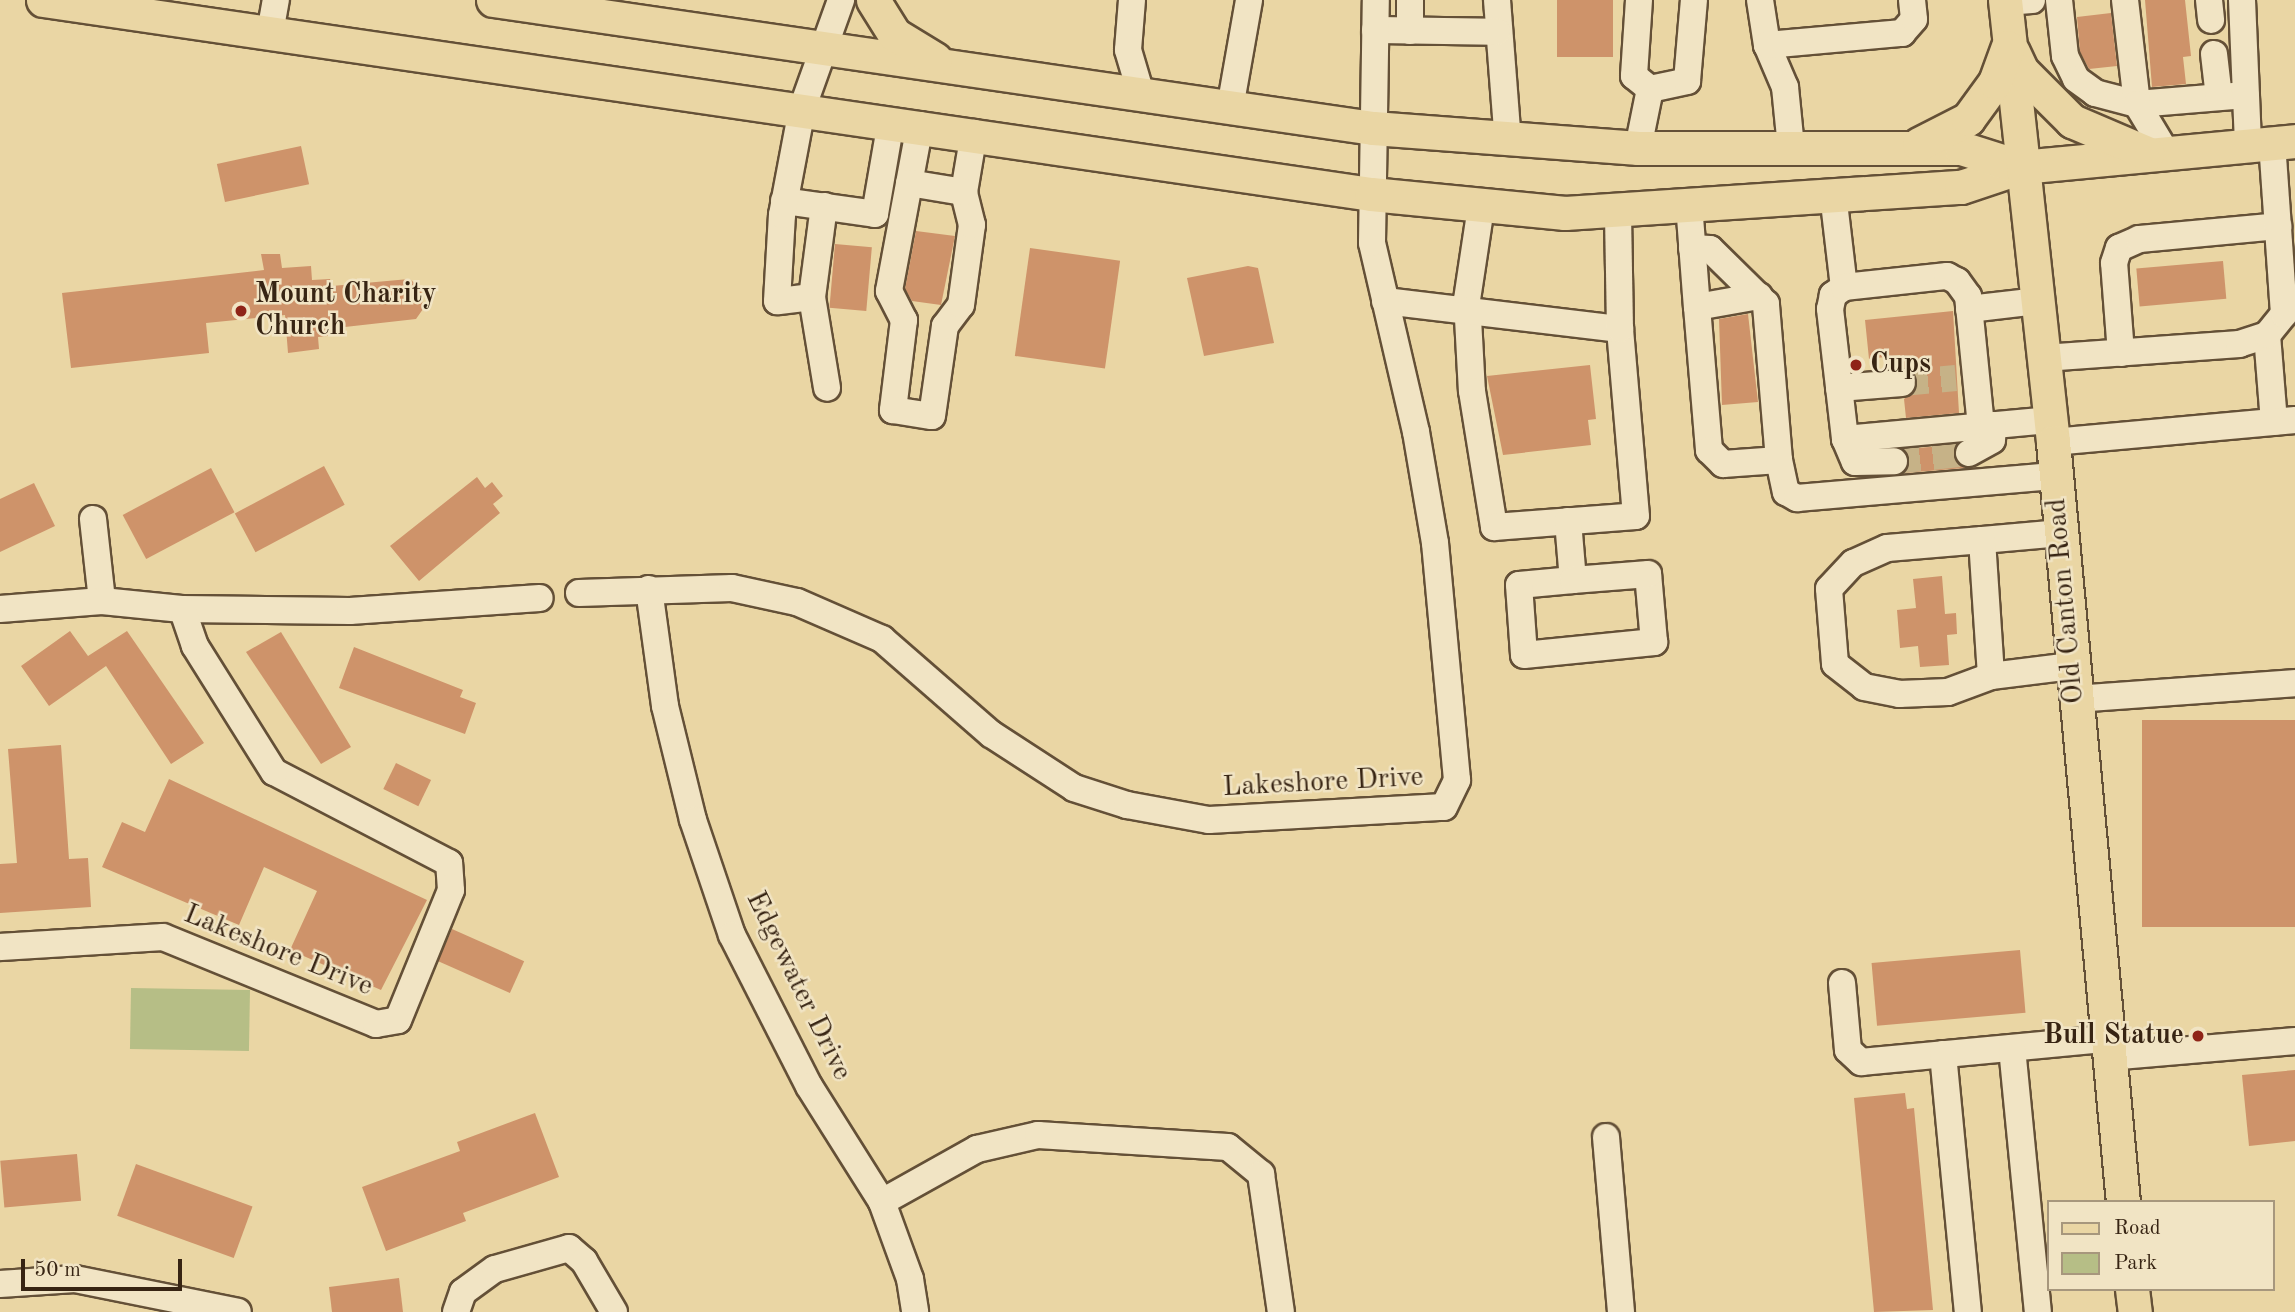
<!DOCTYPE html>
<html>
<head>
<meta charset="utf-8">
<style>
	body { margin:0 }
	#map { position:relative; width:2295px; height:1312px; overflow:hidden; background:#ead6a4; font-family:"Old Standard TT",serif }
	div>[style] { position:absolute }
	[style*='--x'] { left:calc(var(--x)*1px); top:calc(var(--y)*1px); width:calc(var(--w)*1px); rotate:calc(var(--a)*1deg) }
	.green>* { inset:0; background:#b6be86; transform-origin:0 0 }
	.building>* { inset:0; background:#ce936a; transform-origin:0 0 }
	.minor-tunnel>* { height:26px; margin-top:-13px; transform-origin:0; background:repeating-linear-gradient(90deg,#c6b287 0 26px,transparent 0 39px) }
	.roads { filter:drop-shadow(2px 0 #645037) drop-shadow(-2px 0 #645037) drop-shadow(0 2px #645037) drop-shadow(0 -2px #645037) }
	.minor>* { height:26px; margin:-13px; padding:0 13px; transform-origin:13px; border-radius:13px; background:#f1e4c4 }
	.major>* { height:33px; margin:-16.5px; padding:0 16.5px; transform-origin:16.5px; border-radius:16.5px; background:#ead6a4 }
	.dots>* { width:19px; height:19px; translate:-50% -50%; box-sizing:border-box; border:4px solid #f1e4c4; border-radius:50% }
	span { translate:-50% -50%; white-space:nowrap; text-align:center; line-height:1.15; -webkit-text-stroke:5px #f1e4c4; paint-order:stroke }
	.poi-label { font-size:28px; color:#372413; font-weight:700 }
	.left { translate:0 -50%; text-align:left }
	.right { translate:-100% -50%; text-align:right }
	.street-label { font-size:28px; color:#372413 }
	.legend { position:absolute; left:2047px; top:1200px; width:228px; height:91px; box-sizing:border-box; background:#f1e4c4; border:2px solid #a7977d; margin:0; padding:9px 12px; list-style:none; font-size:21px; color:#372413 }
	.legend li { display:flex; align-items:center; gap:14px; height:35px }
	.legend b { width:35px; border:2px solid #a7977d }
	.scale { position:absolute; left:21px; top:1259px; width:161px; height:32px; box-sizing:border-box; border:4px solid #372413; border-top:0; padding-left:9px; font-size:21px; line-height:24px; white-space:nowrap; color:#372413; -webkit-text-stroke:5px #f1e4c4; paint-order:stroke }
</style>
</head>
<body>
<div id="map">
	<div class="green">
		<i style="left:250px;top:990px;width:61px;height:119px;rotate:91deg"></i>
	</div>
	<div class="building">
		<i style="left:1557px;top:0;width:56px;height:57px"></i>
		<i style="clip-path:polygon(2145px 0,2185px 0,2191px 56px,2183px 57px,2186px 84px,2152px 87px)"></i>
		<i style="clip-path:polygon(2111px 13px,2117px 66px,2089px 69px,2080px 52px,2077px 17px)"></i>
		<i style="left:301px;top:146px;width:39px;height:86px;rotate:78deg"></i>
		<i style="clip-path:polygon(916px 231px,955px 236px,941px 305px,912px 301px,905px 289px)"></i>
		<i style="left:835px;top:244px;width:37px;height:64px;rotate:5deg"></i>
		<i style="left:1030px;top:248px;width:91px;height:109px;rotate:8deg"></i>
		<i style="clip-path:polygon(261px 254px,280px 254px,282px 268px,311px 266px,312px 280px,330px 279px,332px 286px,409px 279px,421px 287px,423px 309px,416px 319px,336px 328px,336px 335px,318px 337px,319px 349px,288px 353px,285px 315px,206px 323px,209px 353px,71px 368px,62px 293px,264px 270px)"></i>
		<i style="left:2223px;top:261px;width:38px;height:87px;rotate:85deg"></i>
		<i style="clip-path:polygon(1248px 266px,1258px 268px,1274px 343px,1204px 356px,1187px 278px)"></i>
		<i style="clip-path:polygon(1953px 311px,1959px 413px,1906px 418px,1904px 399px,1916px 390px,1915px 375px,1901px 367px,1900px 355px,1869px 359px,1865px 320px)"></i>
		<i style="clip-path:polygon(1748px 314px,1758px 402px,1722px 405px,1719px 319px)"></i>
		<i style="clip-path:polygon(1590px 365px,1596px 419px,1588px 420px,1591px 445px,1503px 455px,1487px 376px)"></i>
		<i style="clip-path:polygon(1956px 445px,1955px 460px,1965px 468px,1904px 473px,1910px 461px,1904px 449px)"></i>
		<i style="left:324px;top:466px;width:44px;height:101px;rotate:62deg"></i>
		<i style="left:211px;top:468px;width:50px;height:100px;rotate:62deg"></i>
		<i style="clip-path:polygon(477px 477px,485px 488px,492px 482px,503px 496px,493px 504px,500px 513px,419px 581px,390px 546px)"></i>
		<i style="clip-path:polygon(34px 483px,55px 526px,0 552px,0 499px)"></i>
		<i style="clip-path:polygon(1942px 576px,1945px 614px,1956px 613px,1957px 634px,1947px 635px,1949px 665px,1920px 667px,1918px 646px,1900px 648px,1897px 610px,1916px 608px,1913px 579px)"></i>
		<i style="clip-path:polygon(70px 631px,88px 656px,127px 631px,204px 743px,171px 764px,106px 666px,49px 706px,21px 666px)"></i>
		<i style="clip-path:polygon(281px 632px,351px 747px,321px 764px,246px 652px)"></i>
		<i style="clip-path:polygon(354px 647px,463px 690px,460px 697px,476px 703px,465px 734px,339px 688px)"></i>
		<i style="left:2295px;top:720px;width:207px;height:153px;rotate:90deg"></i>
		<i style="clip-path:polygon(61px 745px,69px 859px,88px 858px,91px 907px,0 913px,0 864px,17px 863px,8px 749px)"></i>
		<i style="left:396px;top:763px;width:39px;height:29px;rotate:26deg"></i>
		<i style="clip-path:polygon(169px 779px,427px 900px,381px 990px,290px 950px,317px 891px,264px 867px,239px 925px,102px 867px,122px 822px,145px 832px)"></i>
		<i style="left:452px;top:929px;width:79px;height:35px;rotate:24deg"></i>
		<i style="left:2020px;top:950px;width:63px;height:149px;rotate:85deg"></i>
		<i style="clip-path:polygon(2295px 1070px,2295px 1141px,2249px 1146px,2242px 1075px)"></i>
		<i style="clip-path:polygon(1905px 1093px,1907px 1109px,1914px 1108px,1933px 1310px,1874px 1312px,1854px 1098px)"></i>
		<i style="clip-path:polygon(535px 1113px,559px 1177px,463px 1213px,466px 1221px,386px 1251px,362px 1187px,460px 1151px,457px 1142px)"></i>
		<i style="left:77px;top:1154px;width:47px;height:77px;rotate:85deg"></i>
		<i style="left:136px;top:1164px;width:124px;height:55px;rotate:20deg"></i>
		<i style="clip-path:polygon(399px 1278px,403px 1312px,332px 1312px,329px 1287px)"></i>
	</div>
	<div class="minor-tunnel">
		<i style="--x:1902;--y:383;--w:54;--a:-5.3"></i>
		<i style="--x:1894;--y:461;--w:75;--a:-6.1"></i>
	</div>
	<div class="roads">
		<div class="minor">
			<i style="--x:1132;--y:0;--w:50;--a:94.6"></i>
			<i style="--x:1128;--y:50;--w:46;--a:73.5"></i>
			<i style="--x:1410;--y:0;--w:31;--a:90"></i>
			<i style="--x:1497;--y:0;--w:142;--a:85.6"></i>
			<i style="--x:1639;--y:0;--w:76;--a:93.8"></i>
			<i style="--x:1634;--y:76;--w:21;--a:39"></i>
			<i style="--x:1760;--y:0;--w:46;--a:81.2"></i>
			<i style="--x:1767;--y:45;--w:46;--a:66.8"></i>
			<i style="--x:1785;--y:87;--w:60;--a:84.3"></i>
			<i style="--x:2059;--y:0;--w:56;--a:83.9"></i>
			<i style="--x:2065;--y:56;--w:25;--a:64"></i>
			<i style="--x:2076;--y:79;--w:24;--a:36"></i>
			<i style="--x:2095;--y:93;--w:43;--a:14.7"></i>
			<i style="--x:2137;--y:104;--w:109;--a:-4.7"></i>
			<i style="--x:2125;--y:0;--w:105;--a:83.4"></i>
			<i style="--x:2137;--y:104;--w:58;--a:59"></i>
			<i style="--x:2209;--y:0;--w:20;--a:84"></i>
			<i style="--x:2242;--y:0;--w:146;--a:87.6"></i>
			<i style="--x:2005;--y:2;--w:27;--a:-4"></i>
			<i style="--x:1375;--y:30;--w:122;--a:0.9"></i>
			<i style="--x:270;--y:33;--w:34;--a:-80"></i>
			<i style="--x:1767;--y:45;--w:136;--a:-5.1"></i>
			<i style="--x:1902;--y:33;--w:18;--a:-49"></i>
			<i style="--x:1914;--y:19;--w:19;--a:-96"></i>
			<i style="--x:2214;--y:54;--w:43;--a:83.4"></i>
			<i style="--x:1650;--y:89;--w:38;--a:-12"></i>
			<i style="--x:1687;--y:81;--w:81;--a:-85.1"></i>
			<i style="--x:1230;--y:108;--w:110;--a:-80"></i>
			<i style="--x:920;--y:125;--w:169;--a:100.6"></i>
			<i style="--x:889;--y:291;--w:33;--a:63"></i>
			<i style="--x:904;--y:320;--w:91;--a:97"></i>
			<i style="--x:893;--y:410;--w:39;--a:9"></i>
			<i style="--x:932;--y:416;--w:91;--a:-81.8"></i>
			<i style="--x:945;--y:326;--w:26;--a:-53"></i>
			<i style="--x:961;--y:305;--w:81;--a:-82.2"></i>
			<i style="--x:972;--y:225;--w:34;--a:-104"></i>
			<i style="--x:964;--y:192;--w:60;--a:-80.4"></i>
			<i style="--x:1638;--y:148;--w:60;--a:-78.5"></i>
			<i style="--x:909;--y:183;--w:56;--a:9.3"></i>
			<i style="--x:1833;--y:194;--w:94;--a:83.3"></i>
			<i style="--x:1844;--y:287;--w:14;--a:144"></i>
			<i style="--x:1833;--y:295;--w:14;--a:102"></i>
			<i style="--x:1830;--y:309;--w:131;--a:83.4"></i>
			<i style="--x:1845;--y:439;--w:207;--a:-5.3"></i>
			<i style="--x:784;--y:201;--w:92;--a:8.1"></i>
			<i style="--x:875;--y:214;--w:94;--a:-80.2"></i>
			<i style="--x:1689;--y:204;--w:103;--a:85.6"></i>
			<i style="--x:1697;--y:307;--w:144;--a:85.2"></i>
			<i style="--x:1709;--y:450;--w:20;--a:45"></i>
			<i style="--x:1723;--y:464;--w:56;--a:-4.1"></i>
			<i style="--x:1779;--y:460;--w:157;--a:-94.8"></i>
			<i style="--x:1766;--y:304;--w:78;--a:-135.5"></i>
			<i style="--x:1710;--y:249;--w:18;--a:-177"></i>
			<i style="--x:824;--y:206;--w:92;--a:97.5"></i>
			<i style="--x:812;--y:297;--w:92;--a:80.6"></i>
			<i style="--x:1481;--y:207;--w:94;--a:98.6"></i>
			<i style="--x:1467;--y:300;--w:91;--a:86.9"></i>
			<i style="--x:1472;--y:391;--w:138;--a:80.8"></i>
			<i style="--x:1494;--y:527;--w:142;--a:-4.4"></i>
			<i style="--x:1636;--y:516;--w:188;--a:-94.9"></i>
			<i style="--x:1844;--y:287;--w:104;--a:-6.1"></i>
			<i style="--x:1947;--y:276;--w:11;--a:27"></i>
			<i style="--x:1957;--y:281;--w:19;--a:54"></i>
			<i style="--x:1968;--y:296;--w:131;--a:84.3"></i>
			<i style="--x:812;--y:297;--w:35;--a:173"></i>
			<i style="--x:777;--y:301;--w:86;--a:-86.7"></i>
			<i style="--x:782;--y:215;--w:108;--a:-79.3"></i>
			<i style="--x:802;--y:109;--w:116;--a:-70.3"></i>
			<i style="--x:1385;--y:301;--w:237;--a:6.8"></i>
			<i style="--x:1620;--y:329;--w:116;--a:-91"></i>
			<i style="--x:1697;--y:307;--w:63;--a:-10.1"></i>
			<i style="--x:1969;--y:309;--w:68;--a:-6.7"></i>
			<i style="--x:2267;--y:335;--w:87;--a:85.4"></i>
			<i style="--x:2121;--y:353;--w:90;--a:-94.4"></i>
			<i style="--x:2114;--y:263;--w:16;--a:-72"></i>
			<i style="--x:2119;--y:248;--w:22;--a:-24"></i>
			<i style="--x:2139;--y:239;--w:140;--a:-5.3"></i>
			<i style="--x:2044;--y:358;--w:196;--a:-4.1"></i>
			<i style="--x:2239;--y:344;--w:29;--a:-18"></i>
			<i style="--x:2267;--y:335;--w:27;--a:-51"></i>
			<i style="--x:2284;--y:314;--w:171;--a:-94"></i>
			<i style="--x:1839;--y:388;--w:63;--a:-4.5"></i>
			<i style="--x:1845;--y:439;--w:25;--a:67"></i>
			<i style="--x:1855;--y:462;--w:39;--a:-1"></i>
			<i style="--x:2053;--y:442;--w:243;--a:-5.2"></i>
			<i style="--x:1969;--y:453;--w:26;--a:-29"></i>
			<i style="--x:1992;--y:440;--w:15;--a:-86"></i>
			<i style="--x:1779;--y:460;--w:33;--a:78"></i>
			<i style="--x:1786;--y:492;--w:13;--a:29"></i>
			<i style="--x:1797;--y:498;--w:260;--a:-4.9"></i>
			<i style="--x:93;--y:519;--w:82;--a:83.7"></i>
			<i style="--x:1568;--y:521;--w:59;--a:85.2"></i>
			<i style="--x:1573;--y:580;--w:54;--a:174.7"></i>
			<i style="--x:1519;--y:585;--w:70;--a:85.9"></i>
			<i style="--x:1524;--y:655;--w:131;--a:-5.7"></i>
			<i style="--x:1654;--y:642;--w:68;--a:-95"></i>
			<i style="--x:1648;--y:574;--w:75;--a:175.4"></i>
			<i style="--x:2061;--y:533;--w:79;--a:174.9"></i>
			<i style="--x:1982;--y:540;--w:136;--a:86.2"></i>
			<i style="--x:1991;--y:676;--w:81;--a:-7.1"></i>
			<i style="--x:1982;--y:540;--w:95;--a:175.2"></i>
			<i style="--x:1887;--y:548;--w:37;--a:156"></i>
			<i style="--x:1853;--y:563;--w:35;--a:133"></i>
			<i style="--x:1829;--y:589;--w:75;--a:85.4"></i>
			<i style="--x:1835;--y:664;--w:37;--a:38"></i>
			<i style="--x:1864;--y:687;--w:36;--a:11"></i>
			<i style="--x:1899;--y:694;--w:49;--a:-2.3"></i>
			<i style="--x:1948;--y:692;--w:46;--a:-20.4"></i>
			<i style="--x:649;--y:589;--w:118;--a:82.2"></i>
			<i style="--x:665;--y:706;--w:117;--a:76.2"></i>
			<i style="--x:693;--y:820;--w:121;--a:71.3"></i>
			<i style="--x:732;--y:935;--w:169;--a:63"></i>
			<i style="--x:809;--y:1086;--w:137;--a:57.8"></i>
			<i style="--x:882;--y:1202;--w:82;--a:70"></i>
			<i style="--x:910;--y:1279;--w:33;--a:81"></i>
			<i style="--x:579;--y:593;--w:153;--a:-1.9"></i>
			<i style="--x:732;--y:588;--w:66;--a:12.2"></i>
			<i style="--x:797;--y:602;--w:93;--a:23.5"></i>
			<i style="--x:882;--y:639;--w:145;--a:41.1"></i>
			<i style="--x:991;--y:734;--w:99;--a:33"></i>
			<i style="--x:1074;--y:788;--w:56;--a:17.8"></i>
			<i style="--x:1127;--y:805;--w:83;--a:10.4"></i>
			<i style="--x:1209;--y:820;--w:235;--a:-3.2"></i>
			<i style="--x:1444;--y:807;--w:30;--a:-64"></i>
			<i style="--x:1457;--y:780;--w:238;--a:-95.3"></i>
			<i style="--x:1435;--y:543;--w:113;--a:-99.7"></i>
			<i style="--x:1416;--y:432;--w:194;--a:-103.1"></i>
			<i style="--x:1372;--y:243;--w:243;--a:-89.1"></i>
			<i style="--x:0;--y:609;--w:102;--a:-4.5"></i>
			<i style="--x:102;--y:601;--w:80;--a:5.7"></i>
			<i style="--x:182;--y:609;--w:168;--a:0.7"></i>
			<i style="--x:350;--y:611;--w:190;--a:-3.9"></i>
			<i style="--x:2074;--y:699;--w:222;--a:-4.1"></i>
			<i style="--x:0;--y:947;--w:163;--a:-3.5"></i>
			<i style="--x:163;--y:937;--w:230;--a:22.2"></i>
			<i style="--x:376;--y:1024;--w:22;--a:-10"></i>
			<i style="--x:398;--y:1020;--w:140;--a:-67.8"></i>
			<i style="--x:451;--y:890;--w:27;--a:-94"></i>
			<i style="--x:449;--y:863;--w:197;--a:-152.5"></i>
			<i style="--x:274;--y:772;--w:149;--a:-122.1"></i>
			<i style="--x:195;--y:646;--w:39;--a:-109"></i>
			<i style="--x:1842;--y:983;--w:67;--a:84.9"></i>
			<i style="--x:1848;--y:1050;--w:18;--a:43"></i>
			<i style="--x:1861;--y:1062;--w:246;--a:-5.4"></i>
			<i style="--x:2012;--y:1048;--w:265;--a:84.4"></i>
			<i style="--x:1943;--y:1054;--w:259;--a:84.5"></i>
			<i style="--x:2108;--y:1057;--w:188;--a:-4.9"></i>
			<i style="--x:1606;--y:1137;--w:176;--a:85.1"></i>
			<i style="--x:882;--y:1202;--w:109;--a:-29.2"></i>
			<i style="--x:977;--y:1149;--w:63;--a:-12.9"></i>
			<i style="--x:1038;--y:1135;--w:190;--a:3.6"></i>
			<i style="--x:1228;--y:1147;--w:43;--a:39.3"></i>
			<i style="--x:1261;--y:1174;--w:139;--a:81.8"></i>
			<i style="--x:0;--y:1284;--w:75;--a:-3.8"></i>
			<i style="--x:75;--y:1279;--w:166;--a:11.4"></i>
			<i style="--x:456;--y:1312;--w:21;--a:-71"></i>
			<i style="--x:463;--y:1292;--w:39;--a:-36"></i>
			<i style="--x:495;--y:1269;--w:77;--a:-15.8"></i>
			<i style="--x:569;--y:1248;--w:20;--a:41"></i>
			<i style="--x:584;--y:1261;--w:59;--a:59.5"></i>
		</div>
		<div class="major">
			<i style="--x:43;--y:0;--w:1342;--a:8.31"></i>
			<i style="--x:1371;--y:194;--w:195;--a:5.6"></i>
			<i style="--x:1565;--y:213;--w:397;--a:-3.8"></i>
			<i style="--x:1961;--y:187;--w:63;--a:-18.4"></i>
			<i style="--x:2021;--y:167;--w:275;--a:-5.4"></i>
			<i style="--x:493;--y:0;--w:889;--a:8.28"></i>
			<i style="--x:1373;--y:128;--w:266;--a:4.3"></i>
			<i style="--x:1638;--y:148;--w:323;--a:0"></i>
			<i style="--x:1961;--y:148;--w:63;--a:17.6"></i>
			<i style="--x:873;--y:0;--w:40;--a:58"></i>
			<i style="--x:894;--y:34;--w:48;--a:31.4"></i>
			<i style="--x:2005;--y:0;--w:445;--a:83.8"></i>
			<i style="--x:2053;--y:442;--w:763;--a:84.74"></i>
			<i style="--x:2013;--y:52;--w:21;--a:65"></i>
			<i style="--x:2022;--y:71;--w:71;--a:45"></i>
			<i style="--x:2072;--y:121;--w:82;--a:23.1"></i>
			<i style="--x:1919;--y:144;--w:55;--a:-27"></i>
			<i style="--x:1968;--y:119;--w:46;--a:-53.9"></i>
			<i style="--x:1995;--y:82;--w:37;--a:-70"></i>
			<i style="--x:2132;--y:1289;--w:23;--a:83"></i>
		</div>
	</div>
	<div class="dots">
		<i style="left:241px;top:311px;background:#8f2418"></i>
		<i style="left:1856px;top:365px;background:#8f2418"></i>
		<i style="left:2198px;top:1036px;background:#8f2418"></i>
	</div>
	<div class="poi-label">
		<span class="left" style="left:255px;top:311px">Mount Charity<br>Church</span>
		<span class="left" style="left:1870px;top:365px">Cups</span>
		<span class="right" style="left:2184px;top:1036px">Bull Statue</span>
	</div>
	<div class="street-label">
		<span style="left:2066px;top:601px;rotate:-95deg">Old Canton Road</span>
		<span style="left:1323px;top:783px;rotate:-3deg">Lakeshore Drive</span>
		<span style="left:278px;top:951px;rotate:22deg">Lakeshore Drive</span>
		<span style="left:798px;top:986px;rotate:64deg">Edgewater Drive</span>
	</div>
	<ul class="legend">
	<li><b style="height:9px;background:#ead6a4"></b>Road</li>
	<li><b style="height:19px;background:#b6be86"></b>Park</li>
	</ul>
	<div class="scale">50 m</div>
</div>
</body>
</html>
